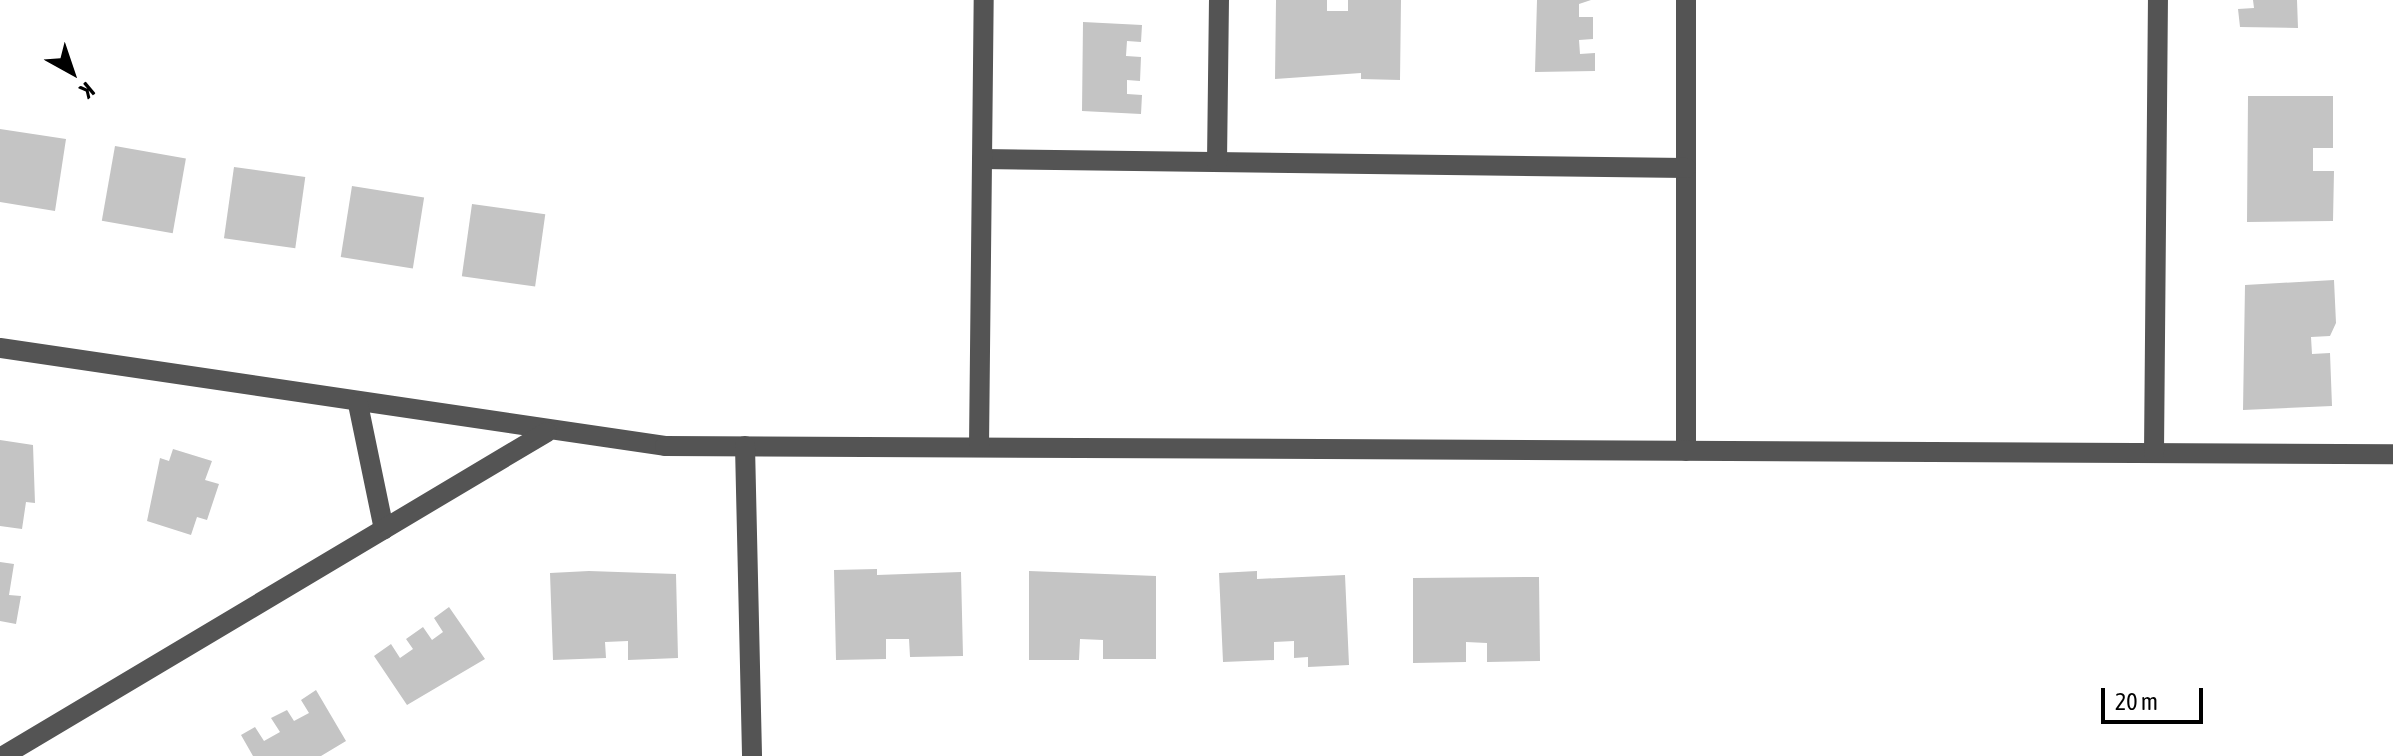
<!DOCTYPE html>
<style>
body{margin:0}
#map{position:relative;width:2393px;height:756px;overflow:hidden;background:#fff;font-family:"Asap Condensed",sans-serif}
div>[style]{position:absolute}
.building>*{inset:0;background:#c4c4c4;transform-origin:0 0}
.minor>*{height:20px;margin:-10px;padding:0 10px;transform-origin:10px;border-radius:10px;background:#545454}
span{translate:-50% -50%;white-space:nowrap;text-align:center;line-height:1.15;-webkit-text-stroke:8px #fff;paint-order:stroke}
.north{position:absolute;left:32px;top:32px;width:80px;height:80px;-webkit-text-stroke:6px #fff;paint-order:stroke;rotate:140deg;font-size:22px;font-weight:700;line-height:32px;text-align:center;color:#000}
.north::after{content:'';display:block;margin:auto;width:28px;height:36px;background:#000;clip-path:polygon(50% 0,100% 100%,50% 72%,0 100%)}
.scale{position:absolute;left:2101px;top:688px;width:102px;height:36px;box-sizing:border-box;border:4px solid #000;border-top:0;padding-left:10px;font-size:24px;line-height:28px;white-space:nowrap;color:#000;-webkit-text-stroke:6px #fff;paint-order:stroke}
</style>
<div id="map">
<div class="building">
<div style="clip-path:polygon(1276px 0,1327px 0,1327px 11px,1348px 11px,1348px 0,1401px 0,1400px 80px,1361px 79px,1361px 73px,1275px 79px)"></div>
<div style="clip-path:polygon(1537px 0,1591px 0,1579px 4px,1579px 17px,1593px 17px,1593px 39px,1579px 40px,1580px 54px,1595px 53px,1595px 71px,1535px 72px)"></div>
<div style="clip-path:polygon(2253px 0,2297px 0,2298px 28px,2240px 27px,2238px 9px,2254px 8px)"></div>
<div style="clip-path:polygon(1083px 22px,1142px 25px,1141px 42px,1127px 41px,1126px 56px,1141px 57px,1140px 81px,1127px 80px,1127px 94px,1142px 95px,1141px 114px,1082px 111px)"></div>
<div style="clip-path:polygon(2248px 96px,2333px 96px,2333px 148px,2313px 148px,2313px 171px,2334px 171px,2333px 221px,2247px 222px)"></div>
<div style="clip-path:polygon(0 129px,66px 139px,55px 211px,0 202px)"></div>
<div style="left:115px;top:146px;width:72px;height:76px;rotate:10deg"></div>
<div style="left:234px;top:167px;width:72px;height:72px;rotate:8deg"></div>
<div style="left:352px;top:186px;width:73px;height:72px;rotate:9deg"></div>
<div style="left:472px;top:204px;width:74px;height:73px;rotate:8deg"></div>
<div style="clip-path:polygon(2334px 280px,2336px 323px,2330px 336px,2311px 337px,2312px 354px,2330px 353px,2332px 406px,2243px 410px,2245px 285px)"></div>
<div style="clip-path:polygon(0 440px,33px 445px,35px 503px,26px 502px,22px 529px,0 526px)"></div>
<div style="clip-path:polygon(173px 449px,212px 461px,205px 480px,219px 484px,207px 520px,197px 517px,191px 535px,147px 521px,160px 458px,169px 461px)"></div>
<div style="clip-path:polygon(0 562px,14px 564px,9px 595px,21px 596px,16px 624px,0 621px)"></div>
<div style="clip-path:polygon(877px 569px,877px 575px,961px 572px,963px 656px,910px 657px,909px 639px,886px 639px,886px 659px,836px 660px,834px 570px)"></div>
<div style="clip-path:polygon(589px 571px,676px 574px,678px 658px,628px 660px,628px 641px,605px 642px,606px 658px,553px 660px,550px 573px)"></div>
<div style="clip-path:polygon(1029px 571px,1156px 576px,1156px 659px,1103px 659px,1103px 640px,1080px 639px,1079px 660px,1029px 660px)"></div>
<div style="clip-path:polygon(1257px 571px,1257px 579px,1345px 575px,1349px 665px,1308px 667px,1308px 657px,1294px 658px,1294px 641px,1274px 642px,1274px 660px,1223px 662px,1219px 573px)"></div>
<div style="clip-path:polygon(1539px 577px,1540px 661px,1487px 662px,1487px 643px,1466px 642px,1466px 662px,1413px 663px,1413px 578px)"></div>
<div style="clip-path:polygon(449px 607px,485px 659px,407px 705px,374px 656px,391px 644px,400px 658px,413px 649px,406px 639px,423px 627px,432px 640px,443px 632px,434px 618px)"></div>
<div style="clip-path:polygon(316px 690px,346px 741px,321px 756px,253px 756px,241px 735px,255px 727px,264px 741px,280px 732px,271px 718px,287px 710px,294px 721px,309px 713px,301px 700px)"></div>
</div>
<div class="minor">
<div style="left:1686px;top:0;width:451px;rotate:90deg"></div>
<div style="left:982px;top:159px;width:704px;rotate:0.73deg"></div>
<div style="left:1217px;top:162px;width:162px;rotate:-89.3deg"></div>
<div style="left:0;top:348px;width:672px;rotate:8.38deg"></div>
<div style="left:665px;top:446px;width:1728px;rotate:0.27deg"></div>
<div style="left:358px;top:404px;width:128px;rotate:78.3deg"></div>
<div style="left:745px;top:446px;width:310px;rotate:88.7deg"></div>
<div style="left:979px;top:447px;width:447px;rotate:-89.4deg"></div>
<div style="left:2154px;top:453px;width:453px;rotate:-89.5deg"></div>
<div style="left:3px;top:756px;width:633px;rotate:-30.78deg"></div>
</div>
<div class="north">K</div>
<div class="scale">20 m</div>
</div>
